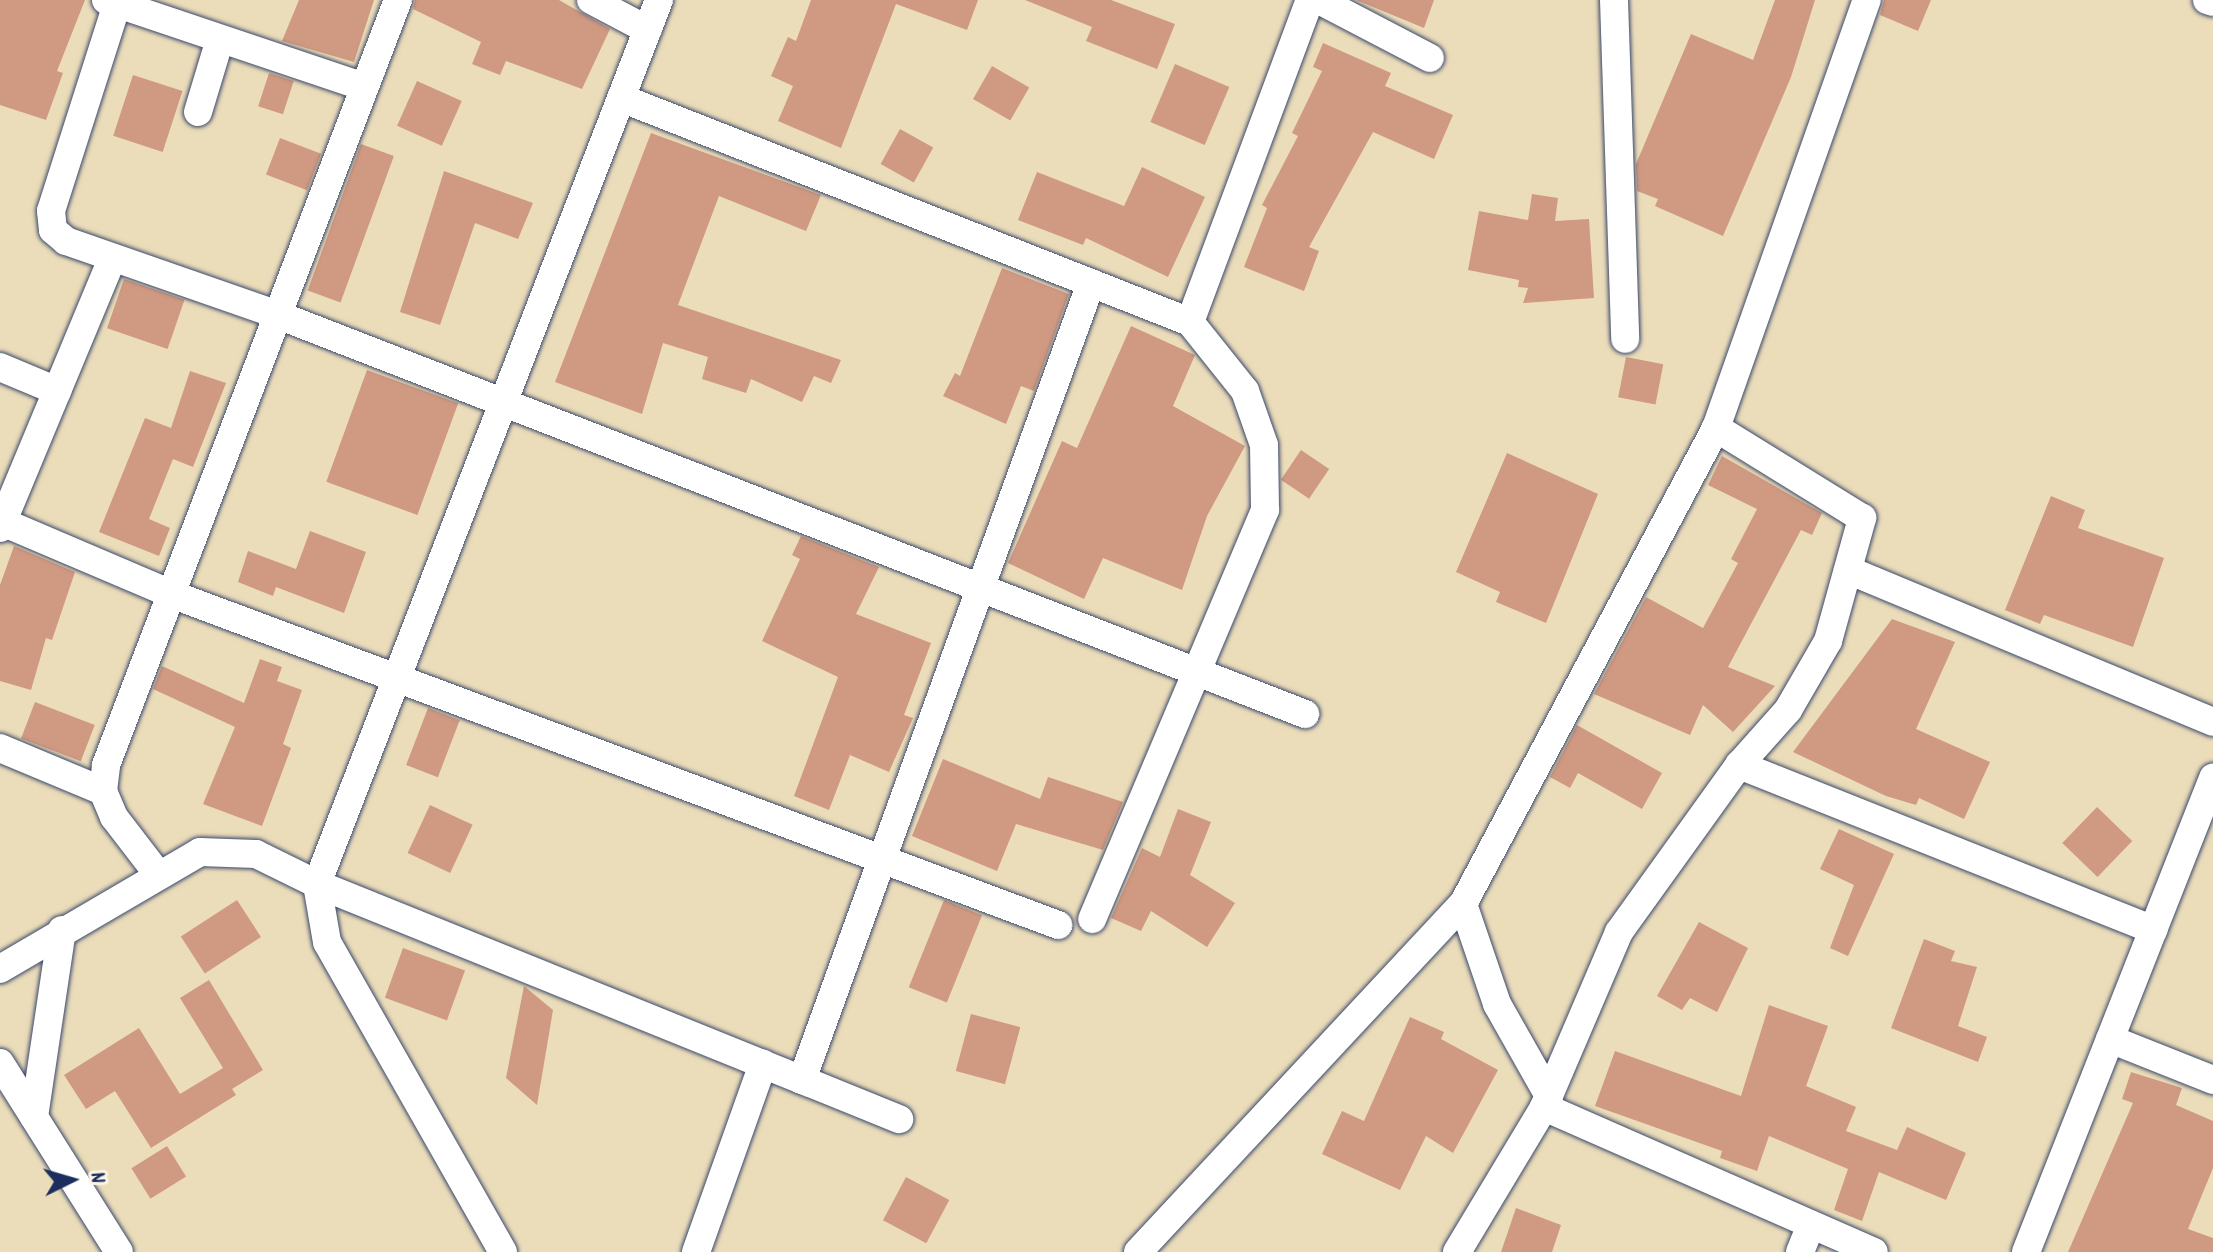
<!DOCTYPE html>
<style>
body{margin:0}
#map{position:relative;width:2213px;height:1252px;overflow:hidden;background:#ecddba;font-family:Dekko,sans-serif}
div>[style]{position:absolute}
.building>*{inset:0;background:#d09982;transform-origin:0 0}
.roads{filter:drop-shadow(0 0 2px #3a496c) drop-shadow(0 0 2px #3a496c)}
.street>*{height:28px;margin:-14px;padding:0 14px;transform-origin:14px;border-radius:14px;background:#fff}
span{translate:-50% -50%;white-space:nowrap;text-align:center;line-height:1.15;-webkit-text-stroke:7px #fcf5e5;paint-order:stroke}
.north{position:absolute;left:32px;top:1140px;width:80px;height:80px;-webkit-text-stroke:6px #fcf5e5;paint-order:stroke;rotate:85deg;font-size:22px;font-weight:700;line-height:32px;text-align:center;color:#1b2f5e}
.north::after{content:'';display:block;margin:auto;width:28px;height:36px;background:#1b2f5e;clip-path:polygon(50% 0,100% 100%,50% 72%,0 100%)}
</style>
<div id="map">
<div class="building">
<div style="clip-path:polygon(0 0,85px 0,57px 71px,63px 73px,46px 120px,0 105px)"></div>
<div style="clip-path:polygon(299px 0,374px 0,354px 62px,282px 41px)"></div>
<div style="clip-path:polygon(415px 0,559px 0,610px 29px,582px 89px,506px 61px,500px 75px,472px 64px,481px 42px,413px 9px)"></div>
<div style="clip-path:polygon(811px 0,978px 0,967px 30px,896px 4px,841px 148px,778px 121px,793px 86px,771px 76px,788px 37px,796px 41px)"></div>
<div style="clip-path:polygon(1025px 0,1111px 0,1175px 24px,1157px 69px,1086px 41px,1092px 27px)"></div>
<div style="clip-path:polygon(1356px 0,1434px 0,1424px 28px)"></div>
<div style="clip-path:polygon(1775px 0,1815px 0,1791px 77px,1723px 236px,1655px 206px,1658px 199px,1637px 191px,1636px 164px,1691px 34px,1753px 60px)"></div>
<div style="clip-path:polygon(1884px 0,1931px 0,1918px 31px,1880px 15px)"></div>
<div style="clip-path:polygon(1323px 43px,1391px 73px,1385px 86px,1453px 115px,1434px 159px,1373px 132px,1309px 247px,1319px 251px,1304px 291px,1244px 267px,1267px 208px,1262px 205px,1298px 136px,1292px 133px,1322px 71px,1313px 67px)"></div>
<div style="left:1175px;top:64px;width:59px;height:63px;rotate:23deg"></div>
<div style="left:992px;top:66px;width:43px;height:38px;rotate:30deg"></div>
<div style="left:269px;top:73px;width:26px;height:35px;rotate:18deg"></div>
<div style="left:133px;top:75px;width:52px;height:64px;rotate:18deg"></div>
<div style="left:417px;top:81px;width:49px;height:49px;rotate:24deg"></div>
<div style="left:900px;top:129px;width:38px;height:40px;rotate:29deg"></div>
<div style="clip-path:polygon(651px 133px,821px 195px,806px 231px,719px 196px,678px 305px,841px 360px,831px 383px,814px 376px,802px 402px,751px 379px,746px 393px,702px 379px,708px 357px,663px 343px,642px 414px,555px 382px)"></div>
<div style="left:280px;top:138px;width:44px;height:39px;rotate:21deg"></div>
<div style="left:361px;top:144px;width:35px;height:156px;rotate:20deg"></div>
<div style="clip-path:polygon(1142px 167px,1205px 197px,1168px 277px,1086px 238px,1083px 245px,1018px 220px,1037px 172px,1124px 206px)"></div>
<div style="clip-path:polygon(444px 171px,533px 203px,518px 239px,475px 223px,440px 325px,400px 312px)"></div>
<div style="clip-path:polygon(1532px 194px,1558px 198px,1555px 221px,1589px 219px,1594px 298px,1523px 303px,1528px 288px,1518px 287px,1519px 280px,1468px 270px,1479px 211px,1528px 220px)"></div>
<div style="clip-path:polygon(1002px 268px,1069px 294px,1034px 391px,1021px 386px,1006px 424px,943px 396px,955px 373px,960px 376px)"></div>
<div style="left:124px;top:279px;width:64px;height:52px;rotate:19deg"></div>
<div style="clip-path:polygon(1131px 326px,1195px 355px,1173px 406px,1245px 446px,1207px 516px,1182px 590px,1103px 558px,1084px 599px,1008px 563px,1062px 441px,1077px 448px)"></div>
<div style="left:1626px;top:357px;width:38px;height:41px;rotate:11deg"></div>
<div style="left:367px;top:370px;width:97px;height:119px;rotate:20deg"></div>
<div style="clip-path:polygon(190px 371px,226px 383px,193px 467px,173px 459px,149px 519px,170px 528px,159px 556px,99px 532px,145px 418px,171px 428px)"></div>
<div style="left:1301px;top:450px;width:34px;height:36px;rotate:34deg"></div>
<div style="clip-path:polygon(1507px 453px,1598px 494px,1546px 623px,1496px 602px,1500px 592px,1456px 572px)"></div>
<div style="clip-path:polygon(1722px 456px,1822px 513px,1812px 535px,1801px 530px,1728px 667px,1775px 686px,1733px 732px,1703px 705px,1690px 735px,1594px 694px,1646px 597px,1703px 628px,1738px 563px,1731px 559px,1757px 509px,1708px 485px)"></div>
<div style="clip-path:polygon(2051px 496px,2085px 510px,2078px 528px,2164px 558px,2133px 647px,2044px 615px,2040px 624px,2005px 610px)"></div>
<div style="clip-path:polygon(310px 531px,366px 552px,344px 613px,276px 587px,273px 596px,238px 582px,248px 551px,296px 569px)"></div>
<div style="clip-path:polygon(801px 536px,879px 567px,856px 614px,931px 643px,904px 715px,913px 718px,889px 772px,850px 755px,829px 810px,794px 796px,838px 677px,762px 641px,800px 559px,792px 555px)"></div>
<div style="clip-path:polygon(14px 546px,75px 572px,52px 640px,46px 638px,31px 690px,0 681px,0 585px)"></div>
<div style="clip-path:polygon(1892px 619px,1955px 642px,1916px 729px,1990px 762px,1964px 819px,1919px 798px,1916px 805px,1886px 796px,1793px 752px)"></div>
<div style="clip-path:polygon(260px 659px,282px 667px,277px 681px,302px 690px,283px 744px,291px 748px,262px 826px,203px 804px,235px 727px,153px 689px,162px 666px,244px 703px)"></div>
<div style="left:35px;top:702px;width:64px;height:39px;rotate:21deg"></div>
<div style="left:428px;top:708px;width:34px;height:61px;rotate:21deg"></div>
<div style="clip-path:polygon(1577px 725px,1662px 773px,1642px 809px,1578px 773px,1570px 788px,1550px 777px)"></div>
<div style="clip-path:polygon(943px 759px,1040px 799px,1048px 777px,1123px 802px,1103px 850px,1016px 824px,997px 871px,912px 836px)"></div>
<div style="left:430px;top:805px;width:47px;height:53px;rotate:25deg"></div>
<div style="left:2097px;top:807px;width:49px;height:50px;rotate:44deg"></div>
<div style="clip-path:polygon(1178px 809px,1211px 822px,1190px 875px,1235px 903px,1207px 947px,1151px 911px,1141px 931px,1111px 918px,1142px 848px,1160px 857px)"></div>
<div style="clip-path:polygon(1839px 829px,1894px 854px,1848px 956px,1830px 948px,1854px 885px,1820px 869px)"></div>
<div style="left:237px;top:900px;width:44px;height:67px;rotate:57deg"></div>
<div style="left:944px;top:900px;width:41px;height:94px;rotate:22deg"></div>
<div style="clip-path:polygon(1699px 922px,1748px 948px,1717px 1012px,1690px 998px,1682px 1010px,1657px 996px)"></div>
<div style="clip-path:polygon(1924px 939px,1955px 951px,1951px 961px,1977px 967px,1958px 1026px,1987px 1037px,1978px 1062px,1891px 1028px)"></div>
<div style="left:403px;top:948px;width:66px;height:53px;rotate:20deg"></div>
<div style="clip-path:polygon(209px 980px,263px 1070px,232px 1089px,236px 1095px,151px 1148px,115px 1091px,86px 1109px,64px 1075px,139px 1028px,180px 1094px,223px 1068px,180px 998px)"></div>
<div style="clip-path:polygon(524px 986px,553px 1010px,537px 1105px,506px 1078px)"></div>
<div style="clip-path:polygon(1769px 1005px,1828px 1026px,1806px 1086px,1856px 1107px,1846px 1131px,1897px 1150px,1907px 1127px,1966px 1153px,1946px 1200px,1879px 1172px,1862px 1221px,1834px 1210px,1848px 1169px,1769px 1136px,1757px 1171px,1720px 1158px,1722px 1151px,1595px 1106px,1615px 1051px,1741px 1096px)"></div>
<div style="left:971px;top:1014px;width:51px;height:59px;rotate:15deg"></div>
<div style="clip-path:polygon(1410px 1017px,1444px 1032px,1441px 1039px,1498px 1070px,1453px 1153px,1426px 1136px,1400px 1190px,1322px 1154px,1342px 1111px,1364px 1121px)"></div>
<div style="clip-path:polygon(2131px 1072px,2182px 1088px,2176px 1105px,2213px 1121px,2213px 1168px,2188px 1229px,2213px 1238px,2213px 1252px,2068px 1252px,2133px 1103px,2122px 1099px)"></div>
<div style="left:167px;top:1146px;width:36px;height:42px;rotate:58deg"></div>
<div style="left:906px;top:1177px;width:49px;height:49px;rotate:28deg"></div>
<div style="clip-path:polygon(1516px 1208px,1561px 1225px,1552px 1252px,1501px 1252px)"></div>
</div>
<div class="roads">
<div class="street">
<div style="left:106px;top:0;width:272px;rotate:18.6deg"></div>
<div style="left:591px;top:0;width:64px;rotate:27.8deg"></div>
<div style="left:1319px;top:0;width:125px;rotate:27.6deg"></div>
<div style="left:1614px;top:0;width:339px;rotate:88.1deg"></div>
<div style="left:2207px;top:0;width:6px;rotate:18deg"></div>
<div style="left:117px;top:4px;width:217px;rotate:107.7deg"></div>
<div style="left:51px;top:211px;width:19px;rotate:84deg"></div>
<div style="left:53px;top:230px;width:17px;rotate:40deg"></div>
<div style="left:66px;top:241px;width:225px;rotate:19.2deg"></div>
<div style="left:278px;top:315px;width:1102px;rotate:21.23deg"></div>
<div style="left:621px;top:98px;width:612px;rotate:21.49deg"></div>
<div style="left:1190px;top:322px;width:88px;rotate:51.4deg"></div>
<div style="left:1245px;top:391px;width:57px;rotate:70.6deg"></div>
<div style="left:1264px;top:445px;width:65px;rotate:89.1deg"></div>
<div style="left:1265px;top:510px;width:444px;rotate:112.9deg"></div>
<div style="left:198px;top:112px;width:76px;rotate:-73.2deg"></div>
<div style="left:1190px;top:322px;width:344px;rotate:-69.6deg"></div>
<div style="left:0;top:367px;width:62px;rotate:22.8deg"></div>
<div style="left:0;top:521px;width:186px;rotate:23.1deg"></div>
<div style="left:171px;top:594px;width:947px;rotate:20.46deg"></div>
<div style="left:0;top:528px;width:291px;rotate:-67.4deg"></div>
<div style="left:1848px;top:570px;width:395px;rotate:22.6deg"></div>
<div style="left:0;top:748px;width:112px;rotate:22.7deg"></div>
<div style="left:1739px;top:765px;width:446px;rotate:21.7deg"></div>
<div style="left:157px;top:873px;width:71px;rotate:-127.5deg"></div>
<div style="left:114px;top:817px;width:28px;rotate:-113deg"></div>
<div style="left:103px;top:791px;width:26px;rotate:-83deg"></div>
<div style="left:106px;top:765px;width:819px;rotate:-69.11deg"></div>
<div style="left:1463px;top:904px;width:106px;rotate:71.2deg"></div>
<div style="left:1497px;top:1004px;width:106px;rotate:60.5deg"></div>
<div style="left:0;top:969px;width:232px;rotate:-30.3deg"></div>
<div style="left:200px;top:852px;width:56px;rotate:2deg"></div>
<div style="left:256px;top:854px;width:68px;rotate:26.2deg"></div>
<div style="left:317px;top:884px;width:628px;rotate:21.99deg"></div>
<div style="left:2110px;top:1039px;width:111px;rotate:21.7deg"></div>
<div style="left:0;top:1063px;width:223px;rotate:57.8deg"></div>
<div style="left:802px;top:1080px;width:848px;rotate:-70.07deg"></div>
<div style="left:1544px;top:1107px;width:360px;rotate:23.7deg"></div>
<div style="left:34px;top:1117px;width:189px;rotate:-81.5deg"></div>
<div style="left:503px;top:1252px;width:356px;rotate:-119.6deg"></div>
<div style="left:327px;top:942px;width:59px;rotate:-99.8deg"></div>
<div style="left:317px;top:884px;width:948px;rotate:-68.85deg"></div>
<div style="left:696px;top:1252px;width:200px;rotate:-70.4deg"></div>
<div style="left:1138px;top:1252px;width:476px;rotate:-47deg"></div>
<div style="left:1463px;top:904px;width:539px;rotate:-62.01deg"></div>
<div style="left:1716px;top:428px;width:454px;rotate:-70.6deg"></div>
<div style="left:1457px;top:1252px;width:169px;rotate:-59deg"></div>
<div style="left:1544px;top:1107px;width:190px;rotate:-66.8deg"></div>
<div style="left:1619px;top:932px;width:206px;rotate:-54.3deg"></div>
<div style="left:1739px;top:765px;width:74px;rotate:-48.3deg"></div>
<div style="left:1788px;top:710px;width:80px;rotate:-59.9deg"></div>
<div style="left:1828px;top:641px;width:128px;rotate:-74.5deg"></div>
<div style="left:1862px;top:518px;width:172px;rotate:-148.3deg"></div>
<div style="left:1800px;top:1252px;width:27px;rotate:-68deg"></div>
<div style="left:2026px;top:1252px;width:510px;rotate:-68.47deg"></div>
</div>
</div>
<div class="north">N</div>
</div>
